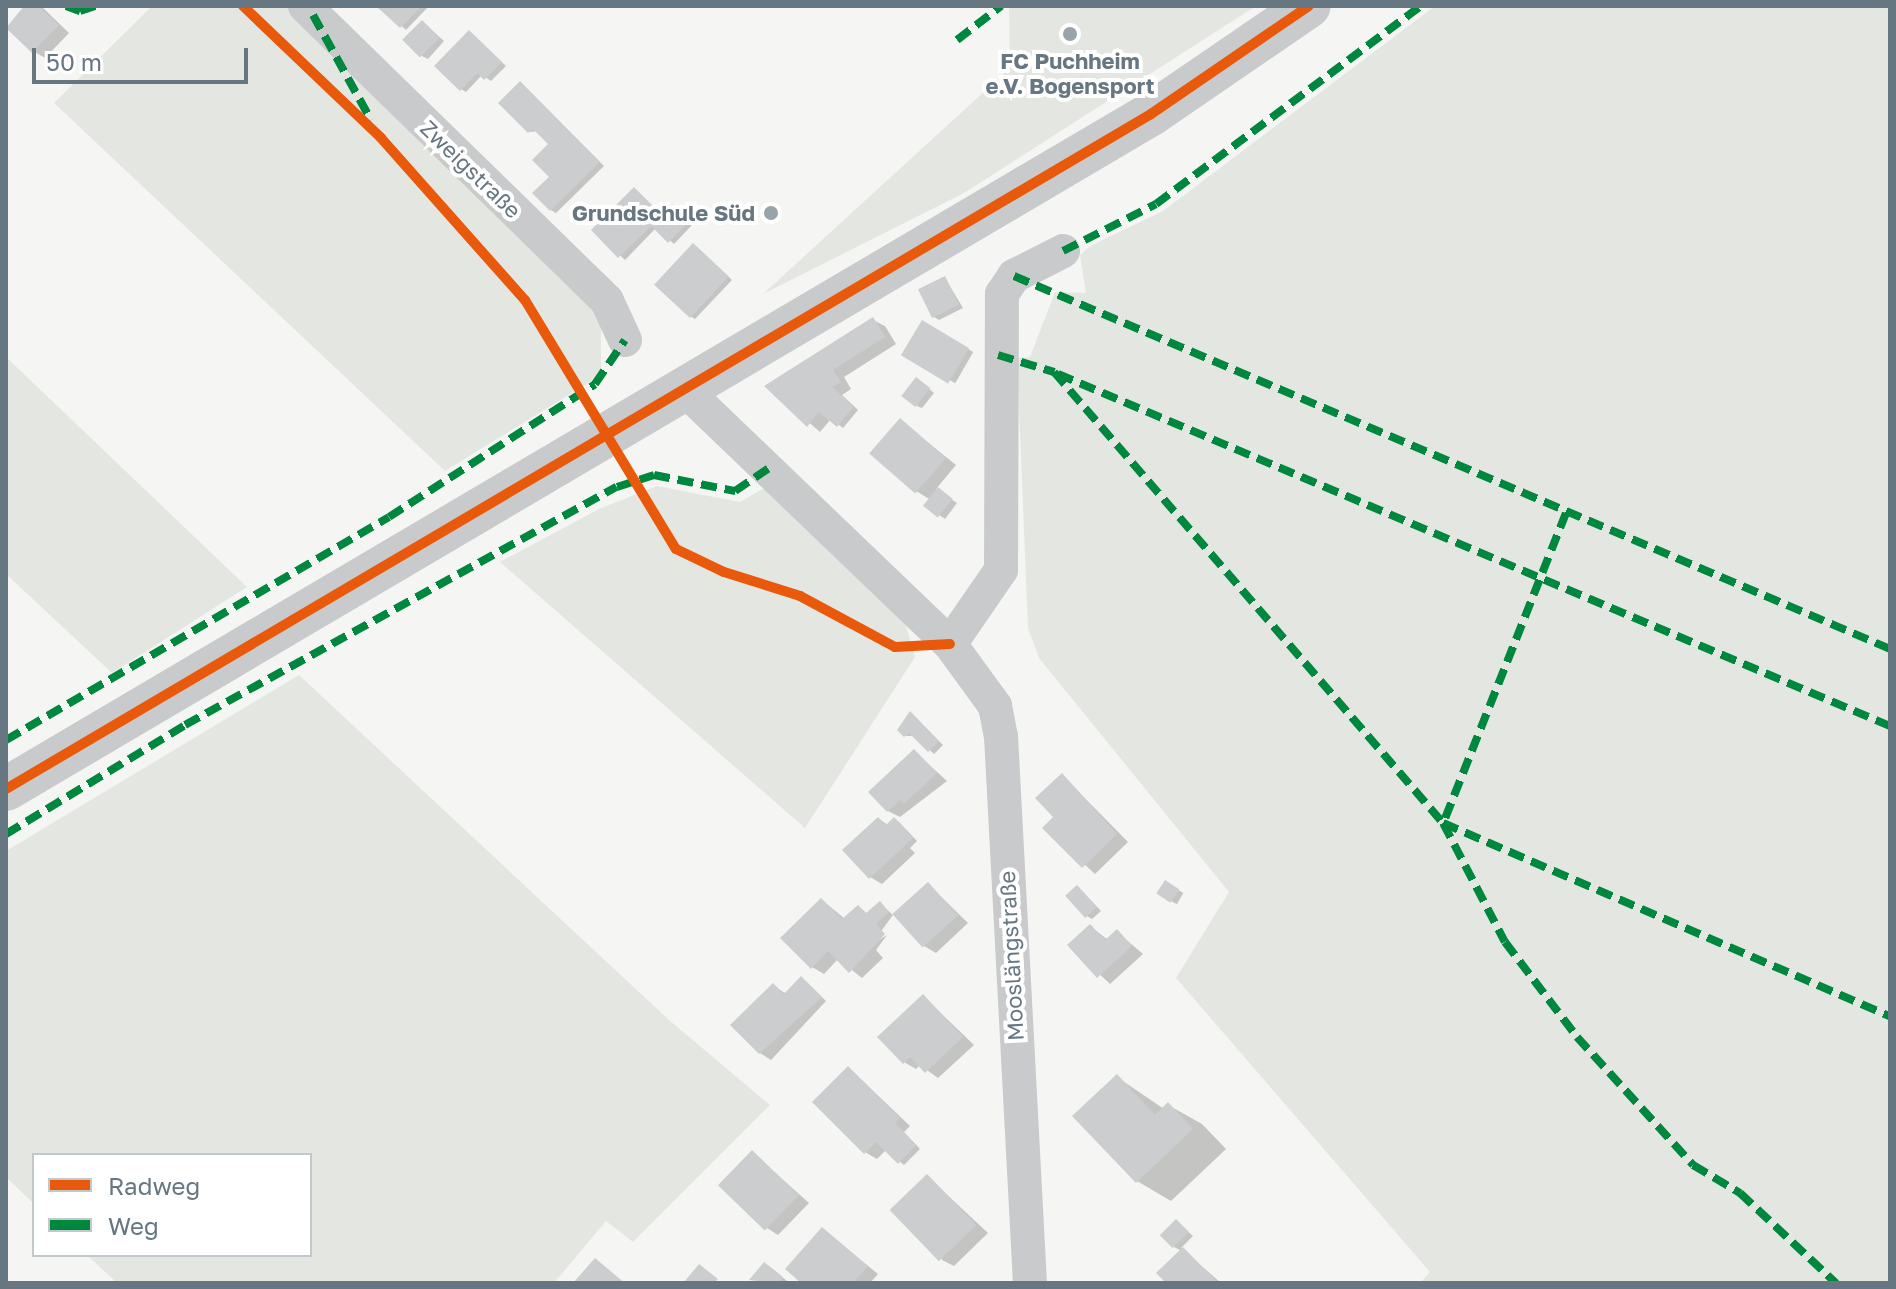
<!DOCTYPE html>
<meta charset="utf-8">
<style>
body{margin:0}
#map{position:relative;width:1896px;height:1289px;overflow:hidden;background:#f5f5f4;font-family:"Golos Text",sans-serif}
div>[style]{position:absolute}
.green>*{inset:0;background:#e4e7e1}
.shadow>*{inset:0;background:#0003;transform-origin:0 0}
.building>*{inset:0;background:#cccdce;transform-origin:0 0}
.minor>*{height:34px;margin:-17px;padding:0 17px;transform-origin:17px;border-radius:17px;background:#c9cacb}
.tertiary>*{height:44px;margin:-22px;padding:0 22px;transform-origin:22px;border-radius:22px;background:#c9cacb}
.quiet>*{height:8px;margin-top:-4px;transform-origin:0;background:repeating-linear-gradient(90deg,#00873e 0 16px,transparent 0 24px)}
.cycleway>*{height:10px;margin:-5px;padding:0 5px;transform-origin:5px;border-radius:5px;background:#e8590c}
.dots>*{width:22px;height:22px;translate:-50% -50%;box-sizing:border-box;border:4px solid #fff;border-radius:50%}
span{translate:-50% -50%;white-space:nowrap;text-align:center;line-height:1.15;-webkit-text-stroke:8px #fff;paint-order:stroke}
.poi-label{font-size:22px;color:#677782;font-weight:700}
.right{translate:-100% -50%;text-align:right}
.street-label{font-size:22px;color:#677782}
.frame{position:absolute;inset:0;border:8px solid #677782;pointer-events:none}
.legend{position:absolute;left:32px;top:1153px;width:280px;height:104px;box-sizing:border-box;background:#fff;border:2px solid #c2c9cd;margin:0;padding:10px 14px;list-style:none;font-size:24px;color:#677782}
.legend li{display:flex;align-items:center;gap:16px;height:40px}
.legend b{width:40px;border:2px solid #c2c9cd}
.scale{position:absolute;left:32px;top:48px;width:216px;height:36px;box-sizing:border-box;border:4px solid #677782;border-top:0;padding-left:10px;font-size:24px;line-height:28px;white-space:nowrap;color:#677782;-webkit-text-stroke:6px #fff;paint-order:stroke}
</style>
<div id="map">
<div class="green">
<div style="clip-path:polygon(152px 6px,318px 6px,601px 306px,601px 375px,445px 471px,54px 103px)"></div>
<div style="clip-path:polygon(1009px 6px,1256px 6px,964px 193px,763px 294px,1010px 68px)"></div>
<div style="clip-path:polygon(1435px 6px,1890px 6px,1890px 1283px,1420px 1283px,1430px 1272px,1176px 978px,1229px 892px,1039px 658px,1028px 628px,1017px 358px,1030px 357px,1055px 292px,1086px 293px,1080px 255px,1090px 246px,1163px 211px)"></div>
<div style="clip-path:polygon(6px 357px,247px 587px,112px 673px,6px 574px)"></div>
<div style="clip-path:polygon(657px 486px,740px 502px,766px 487px,905px 622px,915px 657px,805px 828px,500px 562px,599px 509px)"></div>
<div style="clip-path:polygon(299px 675px,669px 1020px,770px 1105px,633px 1242px,606px 1221px,554px 1283px,117px 1283px,87px 1255px,310px 1255px,310px 1155px,34px 1155px,34px 1204px,6px 1177px,6px 851px)"></div>
</div>
<div class="shadow">
<div style="clip-path:polygon(27px 6px,43px 8px,69px 33px,45px 58px,33px 51px)"></div>
<div style="clip-path:polygon(379px 6px,429px 6px,406px 30px)"></div>
<div style="clip-path:polygon(427px 26px,444px 41px,428px 59px,422px 56px)"></div>
<div style="clip-path:polygon(469px 32px,506px 66px,491px 81px,482px 75px,466px 92px,461px 89px)"></div>
<div style="clip-path:polygon(520px 83px,604px 166px,556px 213px,551px 210px,551px 144px,538px 131px,530px 132px,500px 103px)"></div>
<div style="clip-path:polygon(634px 189px,663px 216px,673px 206px,693px 224px,674px 244px,656px 228px,625px 260px,594px 230px)"></div>
<div style="clip-path:polygon(694px 245px,732px 280px,695px 319px,690px 316px)"></div>
<div style="clip-path:polygon(945px 278px,963px 308px,939px 320px,934px 317px)"></div>
<div style="clip-path:polygon(873px 320px,885px 326px,896px 344px,844px 377px,851px 389px,842px 395px,858px 410px,843px 428px,831px 419px,820px 432px,767px 386px)"></div>
<div style="left:923px;top:323px;width:58px;height:36px;rotate:30deg"></div>
<div style="clip-path:polygon(921px 382px,934px 393px,922px 408px,917px 406px)"></div>
<div style="clip-path:polygon(900px 420px,956px 465px,936px 489px,957px 503px,945px 519px,926px 506px,931px 500px,916px 491px)"></div>
<div style="clip-path:polygon(911px 714px,943px 745px,934px 754px,914px 736px,906px 736px)"></div>
<div style="clip-path:polygon(915px 752px,947px 781px,900px 817px,888px 811px)"></div>
<div style="clip-path:polygon(1062px 775px,1128px 842px,1095px 874px,1045px 828px,1057px 817px)"></div>
<div style="clip-path:polygon(879px 819px,888px 825px,894px 819px,899px 822px,917px 841px,910px 848px,915px 853px,882px 884px,870px 877px)"></div>
<div style="left:1166px;top:883px;width:20px;height:13px;rotate:30deg"></div>
<div style="clip-path:polygon(928px 884px,968px 923px,936px 953px,924px 946px)"></div>
<div style="clip-path:polygon(1082px 891px,1101px 911px,1092px 919px,1087px 916px)"></div>
<div style="clip-path:polygon(822px 900px,845px 919px,863px 910px,868px 915px,880px 903px,893px 915px,871px 945px,887px 935px,876px 950px,883px 958px,862px 978px,838px 959px,824px 974px,812px 967px)"></div>
<div style="clip-path:polygon(1090px 926px,1108px 940px,1117px 932px,1143px 954px,1110px 984px,1070px 946px)"></div>
<div style="clip-path:polygon(806px 982px,826px 1001px,771px 1060px,760px 1053px,773px 986px,787px 994px)"></div>
<div style="clip-path:polygon(924px 997px,974px 1045px,938px 1078px,920px 1065px,916px 1069px,904px 1062px)"></div>
<div style="clip-path:polygon(849px 1068px,910px 1126px,904px 1132px,920px 1149px,904px 1165px,886px 1150px,877px 1159px,865px 1152px)"></div>
<div style="clip-path:polygon(1117px 1077px,1164px 1109px,1168px 1105px,1202px 1124px,1226px 1149px,1171px 1201px,1137px 1181px)"></div>
<div style="clip-path:polygon(752px 1152px,809px 1203px,778px 1235px,767px 1228px)"></div>
<div style="clip-path:polygon(927px 1176px,988px 1233px,954px 1266px,942px 1260px)"></div>
<div style="clip-path:polygon(1176px 1221px,1193px 1236px,1181px 1248px,1221px 1283px,1169px 1283px,1182px 1251px,1174px 1247px)"></div>
<div style="clip-path:polygon(822px 1229px,878px 1274px,870px 1283px,804px 1283px)"></div>
<div style="clip-path:polygon(770px 1267px,787px 1281px,786px 1283px,752px 1280px)"></div>
</div>
<div class="building">
<div style="clip-path:polygon(24px 6px,38px 6px,59px 25px,32px 53px,6px 28px)"></div>
<div style="clip-path:polygon(376px 6px,422px 6px,400px 28px)"></div>
<div style="left:422px;top:20px;width:25px;height:28px;rotate:45deg"></div>
<div style="clip-path:polygon(469px 30px,502px 62px,484px 80px,477px 73px,460px 91px,434px 66px)"></div>
<div style="clip-path:polygon(520px 81px,600px 162px,550px 211px,532px 193px,549px 177px,532px 160px,548px 144px,533px 129px,528px 133px,498px 103px)"></div>
<div style="clip-path:polygon(634px 187px,662px 215px,672px 204px,690px 220px,668px 243px,651px 226px,618px 258px,591px 230px)"></div>
<div style="left:693px;top:243px;width:49px;height:57px;rotate:43deg"></div>
<div style="left:945px;top:276px;width:32px;height:30px;rotate:64deg"></div>
<div style="clip-path:polygon(873px 317px,885px 337px,833px 370px,841px 382px,832px 387px,854px 406px,837px 427px,819px 412px,807px 427px,764px 386px)"></div>
<div style="left:922px;top:320px;width:55px;height:41px;rotate:31deg"></div>
<div style="left:916px;top:377px;width:18px;height:24px;rotate:38deg"></div>
<div style="left:900px;top:418px;width:61px;height:47px;rotate:41deg"></div>
<div style="left:938px;top:487px;width:19px;height:24px;rotate:39deg"></div>
<div style="clip-path:polygon(910px 711px,939px 741px,928px 752px,909px 733px,904px 737px,897px 730px)"></div>
<div style="clip-path:polygon(914px 749px,937px 773px,904px 804px,900px 800px,887px 812px,868px 792px)"></div>
<div style="clip-path:polygon(1062px 773px,1117px 834px,1082px 868px,1042px 828px,1053px 817px,1035px 798px)"></div>
<div style="clip-path:polygon(878px 817px,886px 825px,894px 817px,913px 838px,869px 879px,842px 850px)"></div>
<div style="left:1165px;top:880px;width:17px;height:16px;rotate:33deg"></div>
<div style="left:928px;top:882px;width:45px;height:48px;rotate:48deg"></div>
<div style="left:1077px;top:885px;width:30px;height:16px;rotate:48deg"></div>
<div style="clip-path:polygon(821px 898px,842px 919px,858px 905px,866px 913px,880px 901px,889px 912px,876px 924px,885px 934px,849px 973px,828px 951px,811px 969px,780px 938px)"></div>
<div style="clip-path:polygon(1090px 924px,1105px 940px,1117px 929px,1132px 946px,1097px 978px,1067px 945px)"></div>
<div style="clip-path:polygon(801px 976px,822px 997px,759px 1054px,730px 1025px,773px 983px,784px 994px)"></div>
<div style="clip-path:polygon(923px 994px,963px 1037px,925px 1073px,910px 1057px,903px 1064px,877px 1037px)"></div>
<div style="clip-path:polygon(848px 1066px,900px 1118px,895px 1123px,916px 1145px,898px 1164px,876px 1142px,864px 1154px,812px 1102px)"></div>
<div style="clip-path:polygon(1117px 1074px,1155px 1115px,1168px 1102px,1193px 1129px,1136px 1183px,1072px 1116px)"></div>
<div style="left:752px;top:1150px;width:65px;height:49px;rotate:44deg"></div>
<div style="left:927px;top:1174px;width:71px;height:52px;rotate:46deg"></div>
<div style="left:1176px;top:1219px;width:18px;height:23px;rotate:45deg"></div>
<div style="clip-path:polygon(822px 1227px,868px 1266px,853px 1283px,801px 1283px,785px 1269px)"></div>
<div style="clip-path:polygon(1183px 1247px,1218px 1283px,1166px 1283px,1156px 1273px)"></div>
<div style="clip-path:polygon(595px 1258px,620px 1279px,625px 1283px,573px 1283px)"></div>
<div style="clip-path:polygon(764px 1262px,783px 1277px,778px 1283px,749px 1280px)"></div>
<div style="clip-path:polygon(699px 1264px,718px 1279px,714px 1283px,684px 1282px)"></div>
</div>
<div class="minor">
<div style="left:305px;top:6px;width:422px;rotate:44.3deg"></div>
<div style="left:607px;top:301px;width:43px;rotate:65.2deg"></div>
<div style="left:686px;top:391px;width:366px;rotate:43.8deg"></div>
<div style="left:950px;top:644px;width:77px;rotate:54deg"></div>
<div style="left:995px;top:706px;width:31px;rotate:79deg"></div>
<div style="left:1001px;top:736px;width:548px;rotate:86.97deg"></div>
<div style="left:950px;top:644px;width:90px;rotate:-55.4deg"></div>
<div style="left:1001px;top:570px;width:276px;rotate:-89.8deg"></div>
<div style="left:1002px;top:294px;width:22px;rotate:-56deg"></div>
<div style="left:1014px;top:276px;width:55px;rotate:-27deg"></div>
</div>
<div class="tertiary">
<div style="left:6px;top:789px;width:1329px;rotate:-30.52deg"></div>
<div style="left:1151px;top:114px;width:191px;rotate:-34.4deg"></div>
</div>
<div class="quiet">
<div style="left:66px;top:6px;width:15px;rotate:20deg"></div>
<div style="left:80px;top:11px;width:16px;rotate:-18deg"></div>
<div style="left:313px;top:15px;width:120px;rotate:61.1deg"></div>
<div style="left:957px;top:40px;width:56px;rotate:-37.7deg"></div>
<div style="left:1063px;top:251px;width:104px;rotate:-26.8deg"></div>
<div style="left:1156px;top:204px;width:331px;rotate:-36.8deg"></div>
<div style="left:1014px;top:276px;width:952px;rotate:23.06deg"></div>
<div style="left:998px;top:355px;width:59px;rotate:16.9deg"></div>
<div style="left:1054px;top:372px;width:596px;rotate:49.22deg"></div>
<div style="left:1443px;top:823px;width:134px;rotate:62.5deg"></div>
<div style="left:1505px;top:942px;width:119px;rotate:52.8deg"></div>
<div style="left:1577px;top:1037px;width:173px;rotate:47.8deg"></div>
<div style="left:1693px;top:1165px;width:55px;rotate:30.8deg"></div>
<div style="left:1740px;top:1193px;width:132px;rotate:43.2deg"></div>
<div style="left:1058px;top:374px;width:903px;rotate:22.93deg"></div>
<div style="left:1566px;top:513px;width:334px;rotate:111.6deg"></div>
<div style="left:1443px;top:823px;width:487px;rotate:23.4deg"></div>
<div style="left:6px;top:740px;width:443px;rotate:-30.2deg"></div>
<div style="left:389px;top:517px;width:245px;rotate:-32.8deg"></div>
<div style="left:595px;top:384px;width:53px;rotate:-55.7deg"></div>
<div style="left:6px;top:834px;width:210px;rotate:-31.3deg"></div>
<div style="left:185px;top:725px;width:493px;rotate:-28.9deg"></div>
<div style="left:617px;top:487px;width:39px;rotate:-18deg"></div>
<div style="left:654px;top:475px;width:83px;rotate:11.2deg"></div>
<div style="left:735px;top:491px;width:40px;rotate:-34deg"></div>
</div>
<div class="cycleway">
<div style="left:243px;top:6px;width:191px;rotate:43.7deg"></div>
<div style="left:381px;top:138px;width:217px;rotate:48.4deg"></div>
<div style="left:525px;top:300px;width:291px;rotate:58.8deg"></div>
<div style="left:676px;top:549px;width:53px;rotate:25.6deg"></div>
<div style="left:724px;top:572px;width:80px;rotate:17.5deg"></div>
<div style="left:800px;top:596px;width:108px;rotate:28.2deg"></div>
<div style="left:895px;top:647px;width:55px;rotate:-3.1deg"></div>
<div style="left:6px;top:789px;width:1329px;rotate:-30.52deg"></div>
<div style="left:1151px;top:114px;width:191px;rotate:-34.4deg"></div>
</div>
<div class="dots">
<div style="left:1070px;top:34px;background:#99a3aa"></div>
<div style="left:771px;top:213px;background:#99a3aa"></div>
</div>
<div class="poi-label">
<span style="left:1070px;top:73px">FC Puchheim<br>e.V. Bogensport</span>
<span class="right" style="left:755px;top:213px">Grundschule Süd</span>
</div>
<div class="street-label">
<span style="left:471px;top:169px;rotate:44deg">Zweigstraße</span>
<span style="left:1011px;top:956px;rotate:-93deg">Mooslängstraße</span>
</div>
<div class="frame"></div>
<ul class="legend">
<li><b style="height:10px;background:#e8590c"></b>Radweg</li>
<li><b style="height:10px;background:#00873e"></b>Weg</li>
</ul>
<div class="scale">50 m</div>
</div>
